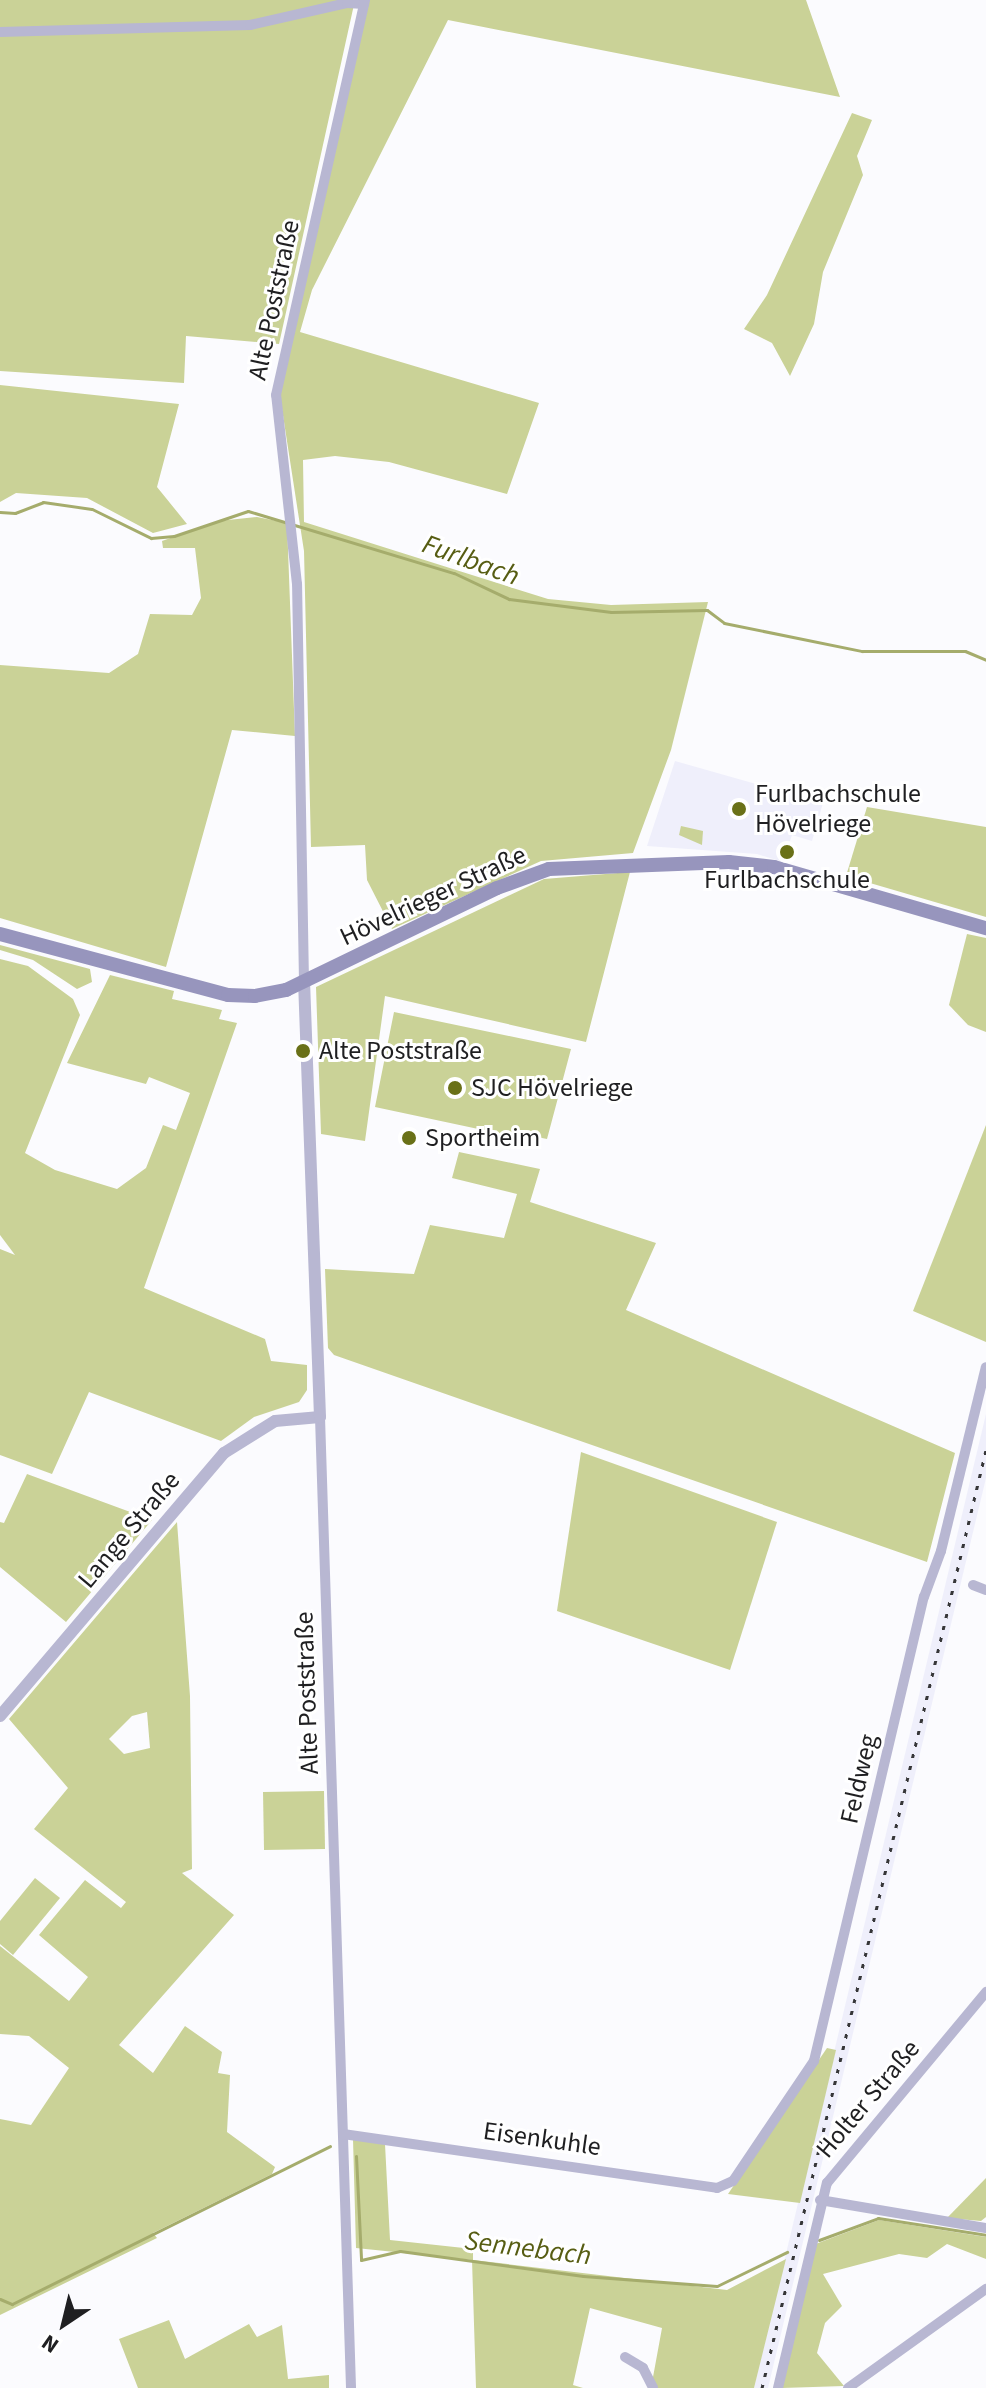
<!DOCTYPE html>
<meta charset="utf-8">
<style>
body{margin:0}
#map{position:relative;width:986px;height:2388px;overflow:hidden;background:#fbfbfe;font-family:"Source Sans 3",sans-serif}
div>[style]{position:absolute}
.built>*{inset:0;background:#efeffb}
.green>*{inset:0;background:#cad297;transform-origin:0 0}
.stream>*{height:3px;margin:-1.5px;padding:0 1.5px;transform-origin:1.5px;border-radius:1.5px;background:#a5ac6c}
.minor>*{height:10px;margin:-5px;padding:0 5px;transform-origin:5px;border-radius:5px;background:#b8b7d2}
.tertiary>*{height:12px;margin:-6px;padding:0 6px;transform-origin:6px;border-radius:6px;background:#b8b7d2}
.secondary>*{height:14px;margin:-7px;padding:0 7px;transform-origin:7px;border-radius:7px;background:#9795bd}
.rail>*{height:3px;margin-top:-1.5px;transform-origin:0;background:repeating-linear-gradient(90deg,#363638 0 4px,transparent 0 12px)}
.dots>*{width:22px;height:22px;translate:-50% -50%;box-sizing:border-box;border:4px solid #fff;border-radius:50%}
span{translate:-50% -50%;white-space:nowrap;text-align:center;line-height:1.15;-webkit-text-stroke:6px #fff;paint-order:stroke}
.street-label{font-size:26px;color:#1f1f21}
.poi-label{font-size:26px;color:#1f1f21}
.left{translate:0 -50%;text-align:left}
.water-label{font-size:28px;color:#575d13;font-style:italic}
.north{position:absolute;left:24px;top:2284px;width:80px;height:80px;-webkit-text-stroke:6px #fff;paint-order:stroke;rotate:215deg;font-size:22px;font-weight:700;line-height:32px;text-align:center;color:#1f1f21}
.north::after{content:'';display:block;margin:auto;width:28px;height:36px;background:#1f1f21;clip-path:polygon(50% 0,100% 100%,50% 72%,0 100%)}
</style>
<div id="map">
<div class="built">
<div style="clip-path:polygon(675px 761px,823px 803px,812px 841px,792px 835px,783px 862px,757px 854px,647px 846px)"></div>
<div style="clip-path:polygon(986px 1414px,986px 1478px,768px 2388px,754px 2388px)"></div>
</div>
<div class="green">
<div style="clip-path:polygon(0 0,355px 0,279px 344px,186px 336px,184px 383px,0 371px)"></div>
<div style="clip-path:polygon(367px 0,806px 0,840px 97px,448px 20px,312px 290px,300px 332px,539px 403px,507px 494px,389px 462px,335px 456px,303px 460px,304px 522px,548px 599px,611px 605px,708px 602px,671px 750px,633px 853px,541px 861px,392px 929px,367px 880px,365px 845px,311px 847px,304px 551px,280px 396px)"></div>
<div style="clip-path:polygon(852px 113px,872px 120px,857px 156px,863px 175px,823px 272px,814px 324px,790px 376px,772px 343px,744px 329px,767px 295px)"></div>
<div style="clip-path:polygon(0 385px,179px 404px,157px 487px,187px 524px,153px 533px,87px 498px,16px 493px,0 502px)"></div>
<div style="clip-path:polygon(257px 517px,287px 523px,295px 736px,232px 730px,166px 967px,0 918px,0 665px,109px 673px,138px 654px,150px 614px,192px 615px,201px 598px,195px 548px,163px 548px,162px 541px,219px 521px)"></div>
<div style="clip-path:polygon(867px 807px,986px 827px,986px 917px,846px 876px)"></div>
<div style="clip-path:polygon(681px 826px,703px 831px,702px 845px,679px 835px)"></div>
<div style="clip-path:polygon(630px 872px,586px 1042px,385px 996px,365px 1141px,321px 1134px,316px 987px,544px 879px)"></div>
<div style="clip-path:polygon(967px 934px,986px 938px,986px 1032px,968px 1025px,949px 1005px)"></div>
<div style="clip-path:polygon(0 945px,90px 969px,92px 982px,77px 989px,33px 960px,0 950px)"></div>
<div style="clip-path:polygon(0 959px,28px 966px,73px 999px,80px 1015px,25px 1153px,55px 1170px,117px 1189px,146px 1168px,163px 1125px,176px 1130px,190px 1093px,149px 1077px,146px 1084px,67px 1063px,110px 975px,174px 991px,172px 999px,222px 1010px,219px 1019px,237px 1023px,144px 1288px,265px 1339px,271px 1361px,307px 1365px,307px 1390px,299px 1402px,254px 1417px,221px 1441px,89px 1392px,52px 1474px,0 1455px,0 1249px,15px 1255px,0 1235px)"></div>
<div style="clip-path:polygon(394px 1012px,571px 1049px,547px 1139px,522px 1134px,520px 1138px,375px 1107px)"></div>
<div style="clip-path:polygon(986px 1125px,986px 1342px,913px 1311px)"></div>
<div style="clip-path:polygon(459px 1152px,540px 1169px,530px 1202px,656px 1243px,626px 1310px,955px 1453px,927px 1562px,334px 1355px,328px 1348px,325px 1269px,414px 1274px,430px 1225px,504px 1238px,517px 1194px,452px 1178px)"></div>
<div style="clip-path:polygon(581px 1452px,777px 1522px,730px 1670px,557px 1611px)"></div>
<div style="clip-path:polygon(27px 1474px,152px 1520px,66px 1622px,0 1567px,0 1522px,4px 1523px)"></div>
<div style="clip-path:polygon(evenodd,177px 1522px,190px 1696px,192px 1869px,182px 1873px,234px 1915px,119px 2045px,153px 2073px,185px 2026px,222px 2052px,218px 2073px,230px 2075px,227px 2132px,275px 2167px,272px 2174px,153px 2233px,157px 2238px,0 2315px,0 2119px,31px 2125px,69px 2068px,29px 2036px,0 2034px,0 1946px,69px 2001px,88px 1977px,39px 1935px,85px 1880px,121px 1908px,126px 1902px,34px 1829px,68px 1788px,9px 1719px,177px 1522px,147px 1712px,150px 1748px,124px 1754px,109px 1739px,132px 1716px,147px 1712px)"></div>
<div style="left:324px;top:1791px;width:58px;height:61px;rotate:89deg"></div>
<div style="clip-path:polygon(35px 1878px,60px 1898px,13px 1955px,0 1944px,0 1921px)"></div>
<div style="clip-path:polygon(827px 2048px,836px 2050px,800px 2203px,728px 2194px)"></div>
<div style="clip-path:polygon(353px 2139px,385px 2144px,390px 2240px,473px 2249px,473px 2260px,727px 2290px,786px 2259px,754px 2388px,651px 2388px,662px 2328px,590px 2308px,573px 2385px,583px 2388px,476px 2388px,472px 2260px,356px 2248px)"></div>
<div style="clip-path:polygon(986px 2178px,986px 2217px,981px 2221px,947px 2218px)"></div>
<div style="clip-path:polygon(879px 2220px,986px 2237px,986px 2259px,947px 2244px,927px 2258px,899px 2254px,823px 2274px,842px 2306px,825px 2323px,817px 2353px,844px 2386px,782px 2388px,813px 2245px)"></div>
<div style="clip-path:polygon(169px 2320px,185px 2359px,249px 2324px,257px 2337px,282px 2325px,288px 2379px,329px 2375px,329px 2388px,138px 2388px,119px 2339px)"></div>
</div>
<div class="stream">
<div style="left:0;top:512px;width:15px;rotate:4deg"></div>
<div style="left:15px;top:513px;width:30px;rotate:-21deg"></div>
<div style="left:43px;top:502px;width:49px;rotate:8.1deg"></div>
<div style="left:92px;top:509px;width:66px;rotate:26.2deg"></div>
<div style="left:151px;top:538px;width:23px;rotate:-5deg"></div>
<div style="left:174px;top:536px;width:78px;rotate:-18.7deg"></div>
<div style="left:248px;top:511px;width:215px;rotate:16.8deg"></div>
<div style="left:454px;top:573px;width:61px;rotate:25.3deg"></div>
<div style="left:509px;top:599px;width:103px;rotate:7.3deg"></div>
<div style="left:611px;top:612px;width:96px;rotate:-1.2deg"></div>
<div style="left:707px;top:610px;width:21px;rotate:37deg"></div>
<div style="left:724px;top:623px;width:141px;rotate:11.5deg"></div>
<div style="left:862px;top:651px;width:103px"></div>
<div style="left:965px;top:651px;width:23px;rotate:23deg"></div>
<div style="left:356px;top:2156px;width:104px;rotate:87.2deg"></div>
<div style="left:361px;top:2260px;width:40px;rotate:-13deg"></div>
<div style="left:400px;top:2251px;width:185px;rotate:7.8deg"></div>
<div style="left:583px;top:2276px;width:134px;rotate:4.3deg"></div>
<div style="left:717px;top:2286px;width:78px;rotate:-25.9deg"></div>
<div style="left:819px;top:2240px;width:63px;rotate:-20.4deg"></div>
<div style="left:878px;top:2218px;width:109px;rotate:8.9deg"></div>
<div style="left:0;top:2299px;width:13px;rotate:23deg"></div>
<div style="left:12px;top:2304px;width:355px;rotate:-26.4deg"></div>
</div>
<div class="minor">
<div style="left:0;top:32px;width:250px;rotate:-1.6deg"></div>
<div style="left:250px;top:25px;width:99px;rotate:-12.8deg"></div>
<div style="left:347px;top:3px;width:17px;rotate:3deg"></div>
<div style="left:304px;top:982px;width:398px;rotate:-91deg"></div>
<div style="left:297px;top:584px;width:190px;rotate:-96.3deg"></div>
<div style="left:276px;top:395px;width:405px;rotate:-77.3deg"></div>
<div style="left:320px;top:1417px;width:971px;rotate:88.17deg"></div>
<div style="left:973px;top:1585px;width:14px;rotate:21deg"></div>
<div style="left:343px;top:2134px;width:378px;rotate:8.2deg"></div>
<div style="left:717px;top:2188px;width:17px;rotate:-24deg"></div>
<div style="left:733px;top:2181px;width:145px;rotate:-56deg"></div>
<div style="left:814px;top:2061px;width:477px;rotate:-76.7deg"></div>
<div style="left:924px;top:1597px;width:49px;rotate:-69.7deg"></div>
<div style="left:941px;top:1551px;width:189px;rotate:-76.3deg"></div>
<div style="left:820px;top:2200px;width:168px;rotate:9.6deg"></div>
<div style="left:625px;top:2357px;width:21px;rotate:31deg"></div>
<div style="left:643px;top:2368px;width:22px;rotate:63deg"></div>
<div style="left:778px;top:2388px;width:211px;rotate:-76.6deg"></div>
<div style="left:827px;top:2183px;width:249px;rotate:-50.2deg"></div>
<div style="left:848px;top:2388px;width:170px;rotate:-35.7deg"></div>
</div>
<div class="tertiary">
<div style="left:0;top:1716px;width:345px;rotate:-49.6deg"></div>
<div style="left:224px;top:1453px;width:60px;rotate:-32.1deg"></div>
<div style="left:275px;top:1421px;width:45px;rotate:-5.1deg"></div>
<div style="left:320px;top:1417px;width:435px;rotate:-92.1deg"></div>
</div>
<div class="secondary">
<div style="left:0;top:934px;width:236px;rotate:15deg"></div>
<div style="left:228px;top:995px;width:27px;rotate:2deg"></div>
<div style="left:255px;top:996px;width:32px;rotate:-11deg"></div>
<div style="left:286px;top:990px;width:234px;rotate:-25.8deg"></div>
<div style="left:497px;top:888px;width:55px;rotate:-20.1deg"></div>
<div style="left:549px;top:869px;width:180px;rotate:-2.2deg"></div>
<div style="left:729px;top:862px;width:45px;rotate:6.3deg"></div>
<div style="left:774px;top:867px;width:221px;rotate:16.1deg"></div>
</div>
<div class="rail">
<div style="left:762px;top:2388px;width:964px;rotate:-76.57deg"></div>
</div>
<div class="dots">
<div style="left:739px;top:809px;background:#6a7118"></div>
<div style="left:787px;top:852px;background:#6a7118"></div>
<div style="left:303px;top:1051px;background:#6a7118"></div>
<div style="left:455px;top:1088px;background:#6a7118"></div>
<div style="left:409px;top:1138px;background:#6a7118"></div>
</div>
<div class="street-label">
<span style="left:274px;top:300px;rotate:-78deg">Alte Poststraße</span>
<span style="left:433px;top:896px;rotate:-25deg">Hövelrieger Straße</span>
<span style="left:129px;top:1530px;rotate:-50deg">Lange Straße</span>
<span style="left:307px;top:1693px;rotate:-92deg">Alte Poststraße</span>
<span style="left:859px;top:1779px;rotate:-77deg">Feldweg</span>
<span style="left:868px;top:2099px;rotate:-50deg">Holter Straße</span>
<span style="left:542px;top:2139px;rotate:8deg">Eisenkuhle</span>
</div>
<div class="poi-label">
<span class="left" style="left:755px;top:809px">Furlbachschule<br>Hövelriege</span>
<span style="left:787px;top:880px">Furlbachschule</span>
<span class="left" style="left:319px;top:1051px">Alte Poststraße</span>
<span class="left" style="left:471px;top:1088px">SJC Hövelriege</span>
<span class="left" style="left:425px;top:1138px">Sportheim</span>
</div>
<div class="water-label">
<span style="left:471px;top:560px;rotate:20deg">Furlbach</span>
<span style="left:528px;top:2248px;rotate:7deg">Sennebach</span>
</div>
<div class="north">N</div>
</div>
